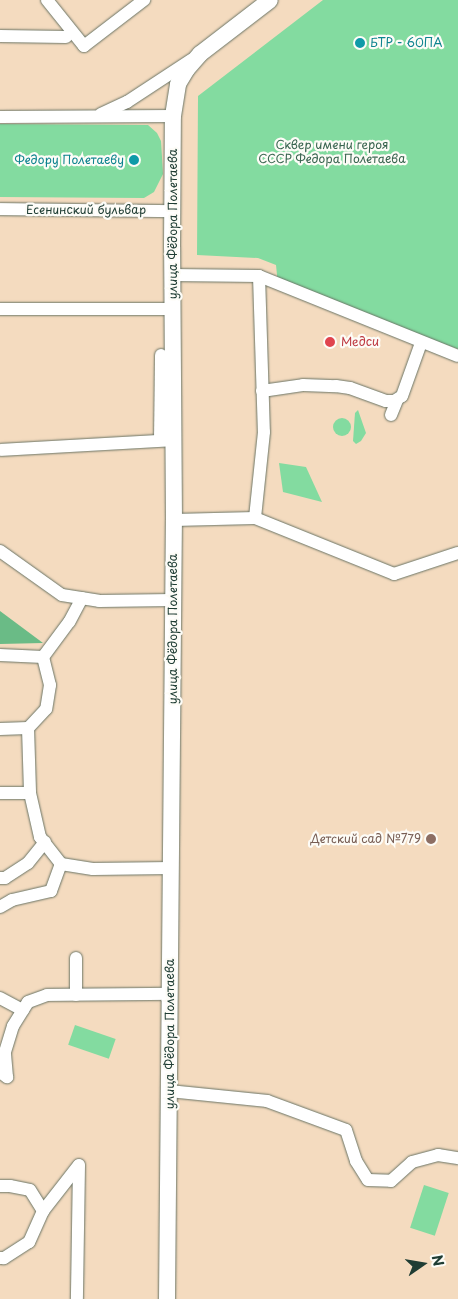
<!DOCTYPE html>
<meta charset="utf-8">
<style>
body{margin:0}
#map{position:relative;width:458px;height:1299px;overflow:hidden;background:#f4dbbf;font-family:"Playpen Sans",sans-serif}
div>[style]{position:absolute}
.green>*{inset:0;background:#83dba0;transform-origin:0 0}
.round{border-radius:50%}
.forest>*{inset:0;background:#6abb86}
.roads{filter:drop-shadow(0 0 1px #6a7465) drop-shadow(0 0 1px #6a7465)}
.minor>*{height:12px;margin:-6px;padding:0 6px;transform-origin:6px;border-radius:6px;background:#fff}
.major>*{height:16px;margin:-8px;padding:0 8px;transform-origin:8px;border-radius:8px;background:#fff}
.dots>*{width:14px;height:14px;translate:-50% -50%;box-sizing:border-box;border:2px solid #fdfcf7;border-radius:50%}
span{translate:-50% -50%;white-space:nowrap;text-align:center;line-height:1.15;-webkit-text-stroke:4.5px #fdfcf7;paint-order:stroke}
.culture-label{font-size:12px;color:#0d838f}
.left{translate:0 -50%;text-align:left}
.right{translate:-100% -50%;text-align:right}
.park-label{font-size:12px;color:#38644f}
.street-label{font-size:12px;color:#1f3d34}
.health-label{font-size:12px;color:#be3a42}
.education-label{font-size:12px;color:#785e54}
.north{position:absolute;left:398px;top:1239px;width:50px;height:50px;-webkit-text-stroke:4px #fdfcf7;paint-order:stroke;rotate:77deg;font-size:14px;font-weight:700;line-height:20px;text-align:center;color:#1f3d34}
.north::after{content:'';display:block;margin:auto;width:18px;height:22px;background:#1f3d34;clip-path:polygon(50% 0,100% 100%,50% 72%,0 100%)}
</style>
<div id="map">
<div class="green">
<div style="clip-path:polygon(323px 0,458px 0,458px 349px,278px 285px,276px 265px,258px 258px,197px 255px,198px 96px)"></div>
<div style="clip-path:polygon(0 124px,148px 125px,157px 133px,161px 141px,163px 174px,154px 192px,144px 198px,0 197px)"></div>
<div style="clip-path:polygon(358px 410px,366px 433px,361px 441px,356px 444px,353px 441px,355px 413px)"></div>
<div class="round" style="left:333px;top:418px;width:18px;height:18px"></div>
<div style="clip-path:polygon(279px 463px,306px 467px,322px 502px,283px 492px)"></div>
<div style="left:75px;top:1025px;width:43px;height:21px;rotate:19deg"></div>
<div style="left:424px;top:1185px;width:26px;height:45px;rotate:18deg"></div>
</div>
<div class="forest">
<div style="clip-path:polygon(0 611px,43px 643px,0 644px)"></div>
</div>
<div class="roads">
<div class="minor">
<div style="left:47px;top:0;width:59px;rotate:51.2deg"></div>
<div style="left:84px;top:46px;width:76px;rotate:-37.5deg"></div>
<div style="left:0;top:36px;width:66px;rotate:0.9deg"></div>
<div style="left:101px;top:114px;width:29px;rotate:-25deg"></div>
<div style="left:127px;top:102px;width:77px;rotate:-33.3deg"></div>
<div style="left:0;top:117px;width:173px;rotate:-0.3deg"></div>
<div style="left:0;top:209px;width:172px;rotate:0.7deg"></div>
<div style="left:172px;top:275px;width:87px;rotate:0.7deg"></div>
<div style="left:259px;top:276px;width:156px;rotate:88.2deg"></div>
<div style="left:264px;top:432px;width:86px;rotate:96deg"></div>
<div style="left:255px;top:518px;width:81px;rotate:178.6deg"></div>
<div style="left:259px;top:276px;width:214px;rotate:21.9deg"></div>
<div style="left:0;top:309px;width:173px"></div>
<div style="left:262px;top:391px;width:41px;rotate:-8.3deg"></div>
<div style="left:303px;top:385px;width:33px;rotate:2deg"></div>
<div style="left:336px;top:386px;width:14px;rotate:8deg"></div>
<div style="left:350px;top:388px;width:38px;rotate:20deg"></div>
<div style="left:386px;top:401px;width:8px"></div>
<div style="left:394px;top:401px;width:9px;rotate:-32deg"></div>
<div style="left:402px;top:396px;width:56px;rotate:-70.3deg"></div>
<div style="left:391px;top:415px;width:16px;rotate:-68deg"></div>
<div style="left:160px;top:440px;width:85px;rotate:-89.3deg"></div>
<div style="left:1px;top:450px;width:173px;rotate:-3.3deg"></div>
<div style="left:255px;top:518px;width:150px;rotate:21.9deg"></div>
<div style="left:394px;top:574px;width:67px;rotate:-18.2deg"></div>
<div style="left:0;top:551px;width:76px;rotate:35.4deg"></div>
<div style="left:62px;top:595px;width:37px;rotate:9deg"></div>
<div style="left:99px;top:601px;width:74px;rotate:-0.8deg"></div>
<div style="left:82px;top:598px;width:27px;rotate:118deg"></div>
<div style="left:69px;top:622px;width:44px;rotate:126.6deg"></div>
<div style="left:43px;top:657px;width:29px;rotate:76deg"></div>
<div style="left:50px;top:685px;width:24px;rotate:99deg"></div>
<div style="left:46px;top:709px;width:26px;rotate:133deg"></div>
<div style="left:28px;top:728px;width:65px;rotate:88.2deg"></div>
<div style="left:30px;top:793px;width:45px;rotate:77.2deg"></div>
<div style="left:40px;top:837px;width:34px;rotate:52deg"></div>
<div style="left:61px;top:864px;width:32px;rotate:9deg"></div>
<div style="left:93px;top:869px;width:78px;rotate:-0.7deg"></div>
<div style="left:0;top:655px;width:43px;rotate:2.7deg"></div>
<div style="left:0;top:729px;width:28px;rotate:-2deg"></div>
<div style="left:0;top:793px;width:30px"></div>
<div style="left:0;top:878px;width:5px"></div>
<div style="left:5px;top:878px;width:27px;rotate:-33deg"></div>
<div style="left:28px;top:863px;width:27px;rotate:-51deg"></div>
<div style="left:0;top:907px;width:14px;rotate:-30deg"></div>
<div style="left:12px;top:900px;width:40px;rotate:-13deg"></div>
<div style="left:51px;top:891px;width:29px;rotate:-70deg"></div>
<div style="left:76px;top:958px;width:37px;rotate:90deg"></div>
<div style="left:0;top:998px;width:26px;rotate:28deg"></div>
<div style="left:0;top:1072px;width:9px;rotate:36deg"></div>
<div style="left:7px;top:1077px;width:25px;rotate:-95deg"></div>
<div style="left:5px;top:1052px;width:27px;rotate:-73deg"></div>
<div style="left:13px;top:1026px;width:28px;rotate:-58deg"></div>
<div style="left:28px;top:1002px;width:20px;rotate:-20deg"></div>
<div style="left:47px;top:995px;width:123px;rotate:-0.5deg"></div>
<div style="left:169px;top:1091px;width:99px;rotate:5.8deg"></div>
<div style="left:267px;top:1101px;width:84px;rotate:20.2deg"></div>
<div style="left:346px;top:1130px;width:33px;rotate:72deg"></div>
<div style="left:356px;top:1161px;width:22px;rotate:58deg"></div>
<div style="left:368px;top:1180px;width:23px;rotate:2deg"></div>
<div style="left:391px;top:1181px;width:28px;rotate:-42deg"></div>
<div style="left:412px;top:1162px;width:27px;rotate:-15deg"></div>
<div style="left:438px;top:1155px;width:20px;rotate:9deg"></div>
<div style="left:0;top:1186px;width:10px"></div>
<div style="left:10px;top:1186px;width:20px;rotate:11deg"></div>
<div style="left:30px;top:1190px;width:25px;rotate:58deg"></div>
<div style="left:43px;top:1211px;width:34px;rotate:114deg"></div>
<div style="left:29px;top:1242px;width:30px;rotate:147deg"></div>
<div style="left:4px;top:1258px;width:4px;rotate:180deg"></div>
<div style="left:43px;top:1211px;width:58px;rotate:-52deg"></div>
<div style="left:79px;top:1165px;width:134px;rotate:90.9deg"></div>
</div>
<div class="major">
<div style="left:167px;top:1299px;width:779px;rotate:-89.49deg"></div>
<div style="left:174px;top:520px;width:273px;rotate:-90.4deg"></div>
<div style="left:172px;top:247px;width:131px;rotate:-89.6deg"></div>
<div style="left:173px;top:116px;width:32px;rotate:-81deg"></div>
<div style="left:178px;top:84px;width:17px;rotate:-59deg"></div>
<div style="left:187px;top:69px;width:20px;rotate:-49deg"></div>
<div style="left:200px;top:54px;width:88px;rotate:-37.6deg"></div>
</div>
</div>
<div class="dots">
<div style="left:360px;top:43px;background:#0f9aa8"></div>
<div style="left:134px;top:160px;background:#0f9aa8"></div>
<div style="left:330px;top:342px;background:#e0444e"></div>
<div style="left:431px;top:839px;background:#8d6e63"></div>
</div>
<div class="culture-label">
<span class="left" style="left:370px;top:43px">БТР - 60ПА</span>
<span class="right" style="left:124px;top:160px">Федору Полетаеву</span>
</div>
<div class="park-label">
<span style="left:332px;top:152px">Сквер имени героя<br>СССР Федора Полетаева</span>
</div>
<div class="street-label">
<span style="left:86px;top:210px">Есенинский бульвар</span>
<span style="left:173px;top:224px;rotate:-90deg">улица Фёдора Полетаева</span>
<span style="left:173px;top:629px;rotate:-90deg">улица Фёдора Полетаева</span>
<span style="left:170px;top:1034px;rotate:-90deg">улица Фёдора Полетаева</span>
</div>
<div class="health-label">
<span class="left" style="left:341px;top:342px">Медси</span>
</div>
<div class="education-label">
<span class="right" style="left:421px;top:839px">Детский сад №779</span>
</div>
<div class="north">N</div>
</div>
